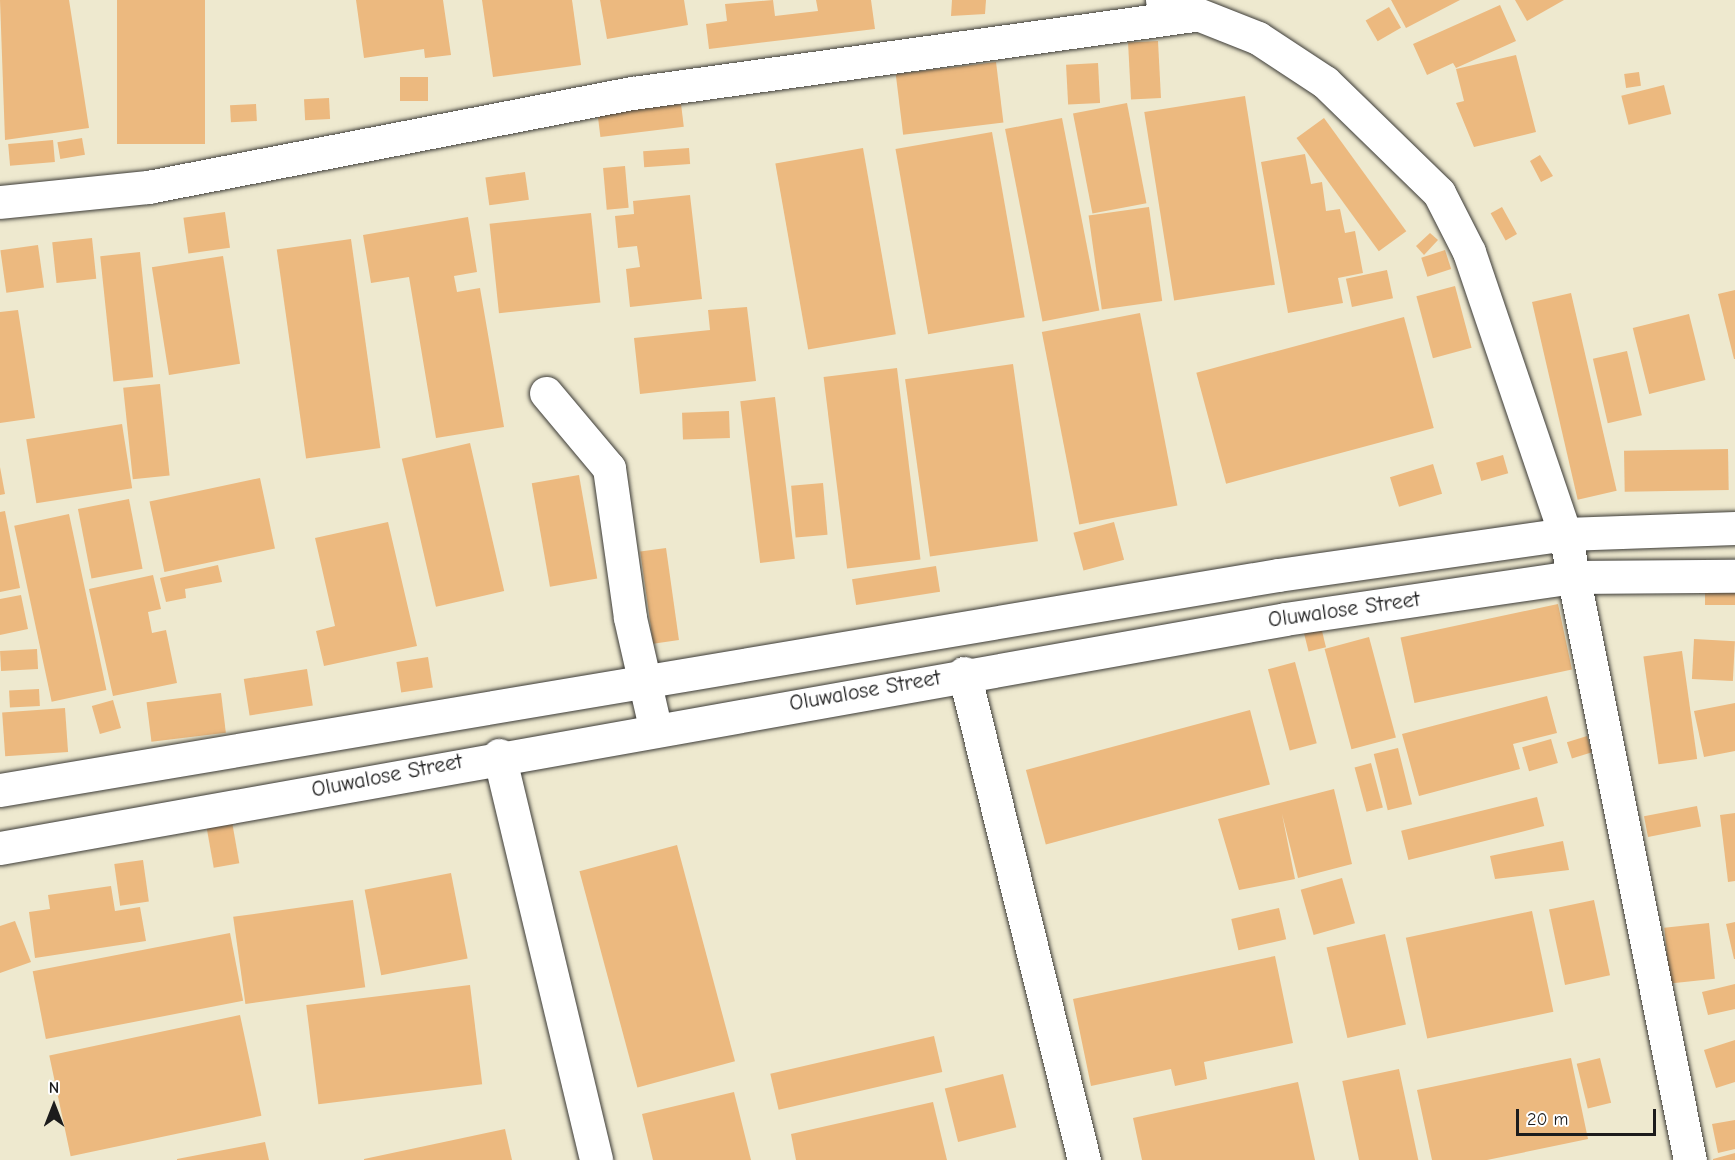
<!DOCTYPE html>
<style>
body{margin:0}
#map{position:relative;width:1735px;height:1160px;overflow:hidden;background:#eee9cf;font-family:"Comic Neue",sans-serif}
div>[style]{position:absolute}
.building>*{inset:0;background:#ecb97f;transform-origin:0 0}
.roads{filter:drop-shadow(0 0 2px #3c3b37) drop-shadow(0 0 2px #3c3b37)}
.street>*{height:33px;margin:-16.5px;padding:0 16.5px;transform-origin:16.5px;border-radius:16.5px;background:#fff}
.secondary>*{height:33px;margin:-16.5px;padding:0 16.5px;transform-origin:16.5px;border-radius:16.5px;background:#fff}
span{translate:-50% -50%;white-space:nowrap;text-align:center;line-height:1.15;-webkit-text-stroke:4.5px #fff;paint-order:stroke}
.street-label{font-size:22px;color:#1c1c1c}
.north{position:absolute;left:24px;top:1076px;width:60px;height:60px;-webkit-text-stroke:4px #fff;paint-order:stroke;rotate:0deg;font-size:16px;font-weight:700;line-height:24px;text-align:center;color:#1c1c1c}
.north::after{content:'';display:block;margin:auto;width:21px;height:27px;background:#1c1c1c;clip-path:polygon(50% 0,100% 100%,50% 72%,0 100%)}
.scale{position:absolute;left:1516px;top:1109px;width:140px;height:27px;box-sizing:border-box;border:3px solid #1c1c1c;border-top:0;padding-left:8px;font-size:18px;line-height:21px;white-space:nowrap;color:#1c1c1c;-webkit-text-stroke:4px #fff;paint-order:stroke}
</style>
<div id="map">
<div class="building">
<div style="clip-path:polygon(0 0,69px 0,89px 128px,5px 140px)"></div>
<div style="left:117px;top:0;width:88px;height:144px"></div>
<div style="clip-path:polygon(356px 0,443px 0,451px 55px,425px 58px,424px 49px,364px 58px)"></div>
<div style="clip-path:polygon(482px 0,572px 0,581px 65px,493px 77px)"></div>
<div style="clip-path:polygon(600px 0,684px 0,688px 25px,607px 39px)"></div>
<div style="clip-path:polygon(773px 0,775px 16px,818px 11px,816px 0,871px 0,875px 29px,709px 49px,706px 24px,727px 21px,725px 4px)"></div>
<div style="clip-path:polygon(952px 0,986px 0,985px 14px,951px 16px)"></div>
<div style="clip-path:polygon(1391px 0,1460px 0,1406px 28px)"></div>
<div style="clip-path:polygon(1515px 0,1564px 0,1527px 21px)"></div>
<div style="clip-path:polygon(1500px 5px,1516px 41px,1456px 68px,1453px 63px,1427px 75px,1413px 44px)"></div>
<div style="left:1389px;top:7px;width:24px;height:27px;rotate:60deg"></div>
<div style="left:1158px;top:41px;width:57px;height:30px;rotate:87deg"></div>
<div style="clip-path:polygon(1516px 55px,1536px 132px,1474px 147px,1456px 103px,1464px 101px,1456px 69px)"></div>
<div style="left:996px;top:62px;width:61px;height:101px;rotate:83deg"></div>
<div style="left:1098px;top:63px;width:40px;height:32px;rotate:87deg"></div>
<div style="left:1639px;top:72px;width:14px;height:15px;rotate:82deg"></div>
<div style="left:400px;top:77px;width:28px;height:24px"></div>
<div style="left:1664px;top:85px;width:30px;height:44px;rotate:76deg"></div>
<div style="left:1245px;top:96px;width:191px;height:102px;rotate:81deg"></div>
<div style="left:329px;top:98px;width:21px;height:25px;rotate:87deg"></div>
<div style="left:1127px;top:103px;width:102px;height:55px;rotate:79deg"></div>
<div style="left:256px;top:104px;width:17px;height:26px;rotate:87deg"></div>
<div style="left:681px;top:104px;width:23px;height:84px;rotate:83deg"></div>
<div style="left:1062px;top:118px;width:196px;height:58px;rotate:79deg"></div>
<div style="left:1324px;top:118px;width:140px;height:34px;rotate:54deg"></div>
<div style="left:992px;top:132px;width:188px;height:98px;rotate:80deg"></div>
<div style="left:82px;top:138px;width:17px;height:25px;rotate:80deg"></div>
<div style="left:53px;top:140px;width:22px;height:45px;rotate:85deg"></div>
<div style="left:689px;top:148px;width:16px;height:46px;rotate:86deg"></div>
<div style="left:863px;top:148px;width:189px;height:89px;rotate:80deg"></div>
<div style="clip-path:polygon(1305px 154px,1311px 184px,1322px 182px,1326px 211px,1340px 209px,1345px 233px,1355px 231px,1363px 273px,1338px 278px,1343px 303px,1288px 313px,1261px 162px)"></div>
<div style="clip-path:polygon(1540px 155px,1553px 176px,1541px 182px,1530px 161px)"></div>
<div style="left:625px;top:166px;width:42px;height:22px;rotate:85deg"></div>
<div style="left:525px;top:172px;width:28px;height:40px;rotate:82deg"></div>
<div style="clip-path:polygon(690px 195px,702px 299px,630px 307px,626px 269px,640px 267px,637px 246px,618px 248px,615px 216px,634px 214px,633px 201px)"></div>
<div style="left:1149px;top:207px;width:95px;height:61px;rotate:82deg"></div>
<div style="left:1502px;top:207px;width:31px;height:13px;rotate:61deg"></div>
<div style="left:225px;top:212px;width:36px;height:42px;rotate:82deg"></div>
<div style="left:591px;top:213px;width:90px;height:102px;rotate:84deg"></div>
<div style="clip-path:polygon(468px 217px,477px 272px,454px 276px,457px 292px,480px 288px,504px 427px,436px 438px,409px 277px,371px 283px,363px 235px)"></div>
<div style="clip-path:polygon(1430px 233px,1438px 240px,1424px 255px,1416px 246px)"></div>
<div style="left:92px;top:238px;width:41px;height:40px;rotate:84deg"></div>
<div style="left:351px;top:239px;width:211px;height:75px;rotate:82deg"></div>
<div style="left:38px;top:245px;width:43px;height:38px;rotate:82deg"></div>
<div style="left:1445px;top:250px;width:20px;height:25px;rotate:72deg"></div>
<div style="left:140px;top:252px;width:126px;height:40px;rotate:84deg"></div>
<div style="left:223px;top:256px;width:109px;height:72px;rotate:81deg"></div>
<div style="left:1387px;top:270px;width:29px;height:42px;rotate:78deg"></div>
<div style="left:1455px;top:286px;width:64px;height:40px;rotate:75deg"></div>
<div style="clip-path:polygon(1735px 290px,1735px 359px,1734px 359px,1718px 294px)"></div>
<div style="left:1571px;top:293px;width:203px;height:40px;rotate:77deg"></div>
<div style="clip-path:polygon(747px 307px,756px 381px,640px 394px,634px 338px,710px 330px,708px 310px)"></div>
<div style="clip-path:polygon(18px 310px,35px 418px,0 423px,0 312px)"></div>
<div style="left:1140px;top:313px;width:196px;height:100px;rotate:79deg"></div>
<div style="left:1689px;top:314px;width:68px;height:58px;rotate:76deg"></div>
<div style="left:1404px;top:317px;width:115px;height:215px;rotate:75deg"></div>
<div style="left:1627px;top:351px;width:66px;height:35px;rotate:77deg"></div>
<div style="left:1013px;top:364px;width:179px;height:109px;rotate:82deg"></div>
<div style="left:897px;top:368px;width:193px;height:74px;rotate:83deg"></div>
<div style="left:160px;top:384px;width:92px;height:37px;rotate:84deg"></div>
<div style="left:775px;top:397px;width:163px;height:35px;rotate:83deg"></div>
<div style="left:729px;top:411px;width:27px;height:47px;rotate:88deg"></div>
<div style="left:122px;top:424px;width:65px;height:97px;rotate:81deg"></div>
<div style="left:470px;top:443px;width:152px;height:70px;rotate:77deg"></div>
<div style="left:1728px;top:449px;width:41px;height:104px;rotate:89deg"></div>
<div style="left:1503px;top:455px;width:19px;height:28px;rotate:74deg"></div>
<div style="left:1433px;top:464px;width:31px;height:45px;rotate:73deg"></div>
<div style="clip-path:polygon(0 467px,5px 494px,0 495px)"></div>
<div style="left:579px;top:475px;width:105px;height:48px;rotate:80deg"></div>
<div style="left:260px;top:478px;width:72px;height:113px;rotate:78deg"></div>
<div style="left:823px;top:483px;width:52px;height:32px;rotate:85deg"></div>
<div style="left:129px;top:499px;width:71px;height:52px;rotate:79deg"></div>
<div style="clip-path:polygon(5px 511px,20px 588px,0 592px,0 512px)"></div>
<div style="left:69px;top:514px;width:180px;height:56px;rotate:78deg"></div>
<div style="clip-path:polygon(388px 522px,417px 646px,324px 666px,316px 631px,335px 626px,315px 538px)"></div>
<div style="left:1114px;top:522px;width:39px;height:42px;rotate:75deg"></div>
<div style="left:666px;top:548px;width:93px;height:26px;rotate:82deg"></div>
<div style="clip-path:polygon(218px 565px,222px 582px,185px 589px,186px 598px,166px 602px,160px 578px)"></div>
<div style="left:936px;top:566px;width:26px;height:85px;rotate:81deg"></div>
<div style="clip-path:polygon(153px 575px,161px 609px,148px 612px,152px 633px,166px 630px,177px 683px,113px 696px,89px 589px)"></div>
<div style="left:1705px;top:581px;width:30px;height:24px"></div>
<div style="clip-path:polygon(21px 595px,28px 629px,0 635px,0 599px)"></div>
<div style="left:1558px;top:604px;width:67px;height:161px;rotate:78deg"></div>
<div style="left:1319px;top:619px;width:29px;height:18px;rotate:76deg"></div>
<div style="left:1369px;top:637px;width:104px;height:46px;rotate:75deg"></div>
<div style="left:1694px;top:639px;width:41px;height:40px;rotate:3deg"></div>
<div style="left:37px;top:649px;width:20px;height:37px;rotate:87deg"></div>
<div style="left:1682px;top:651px;width:109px;height:39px;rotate:82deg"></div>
<div style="left:428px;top:657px;width:31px;height:32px;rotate:81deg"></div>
<div style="left:1295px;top:662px;width:84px;height:28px;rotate:75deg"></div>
<div style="left:307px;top:669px;width:37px;height:64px;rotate:81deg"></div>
<div style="left:39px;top:689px;width:17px;height:30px;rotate:87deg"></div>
<div style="left:221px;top:693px;width:40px;height:75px;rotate:83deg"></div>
<div style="clip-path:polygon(1547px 696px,1557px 733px,1513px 744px,1520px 769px,1419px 796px,1402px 734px)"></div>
<div style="left:113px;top:700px;width:29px;height:22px;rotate:74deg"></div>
<div style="clip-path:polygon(1735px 703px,1735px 751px,1704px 757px,1694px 711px)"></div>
<div style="left:65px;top:708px;width:44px;height:63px;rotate:86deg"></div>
<div style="left:1250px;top:710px;width:77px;height:232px;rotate:75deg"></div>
<div style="left:1587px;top:736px;width:17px;height:21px;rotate:73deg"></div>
<div style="left:1551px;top:739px;width:25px;height:30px;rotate:74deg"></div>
<div style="left:1398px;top:748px;width:58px;height:25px;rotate:76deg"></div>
<div style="left:1371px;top:763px;width:46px;height:17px;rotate:75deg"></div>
<div style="clip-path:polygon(1334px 789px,1352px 864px,1298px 878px,1282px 814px,1295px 879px,1239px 890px,1218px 819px)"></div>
<div style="left:1537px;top:797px;width:30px;height:140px;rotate:76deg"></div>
<div style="left:1697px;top:806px;width:21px;height:54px;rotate:79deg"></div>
<div style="clip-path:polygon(1735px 813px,1735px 881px,1728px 882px,1720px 815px)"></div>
<div style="left:231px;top:816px;width:48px;height:26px;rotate:80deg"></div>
<div style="clip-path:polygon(1563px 841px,1569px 870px,1495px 879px,1490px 856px)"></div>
<div style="left:677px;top:845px;width:224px;height:101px;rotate:75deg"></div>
<div style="left:143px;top:860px;width:42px;height:29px;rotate:82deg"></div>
<div style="left:451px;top:873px;width:87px;height:88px;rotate:79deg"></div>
<div style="left:1342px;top:878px;width:47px;height:43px;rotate:74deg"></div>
<div style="clip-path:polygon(111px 886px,115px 911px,140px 907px,146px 941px,35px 958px,29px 912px,50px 909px,48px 895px)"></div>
<div style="left:353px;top:900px;width:88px;height:121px;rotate:82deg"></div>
<div style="left:1594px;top:900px;width:77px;height:46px;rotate:78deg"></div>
<div style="left:1279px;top:908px;width:32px;height:49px;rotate:77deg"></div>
<div style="left:1532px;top:911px;width:103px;height:129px;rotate:78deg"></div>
<div style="clip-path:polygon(15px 921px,31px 962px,0 973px,0 926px)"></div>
<div style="clip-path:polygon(1735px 922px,1735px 959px,1734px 959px,1726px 924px)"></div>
<div style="left:1709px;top:923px;width:56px;height:45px;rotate:84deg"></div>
<div style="left:230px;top:933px;width:69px;height:201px;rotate:79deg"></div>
<div style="left:1385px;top:934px;width:93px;height:60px;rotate:77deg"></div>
<div style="clip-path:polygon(1275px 956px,1293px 1043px,1204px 1062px,1207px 1079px,1175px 1086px,1171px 1069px,1091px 1086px,1073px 999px)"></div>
<div style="clip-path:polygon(1735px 984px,1735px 1009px,1708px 1015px,1702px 992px)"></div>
<div style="left:470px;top:985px;width:100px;height:165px;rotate:83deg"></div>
<div style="left:240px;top:1015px;width:103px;height:195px;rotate:78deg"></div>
<div style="left:934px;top:1036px;width:37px;height:168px;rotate:77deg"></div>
<div style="clip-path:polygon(1735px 1040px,1735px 1082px,1716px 1088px,1704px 1050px)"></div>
<div style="clip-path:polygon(1571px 1058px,1588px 1139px,1487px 1160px,1432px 1160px,1417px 1090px)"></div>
<div style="left:1600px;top:1058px;width:46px;height:24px;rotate:76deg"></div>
<div style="left:1399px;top:1069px;width:93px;height:58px;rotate:78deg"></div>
<div style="left:1003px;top:1074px;width:55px;height:60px;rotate:76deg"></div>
<div style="clip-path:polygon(1298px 1082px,1315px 1160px,1142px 1160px,1133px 1118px)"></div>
<div style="clip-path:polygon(734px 1092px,751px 1160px,653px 1160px,642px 1114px)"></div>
<div style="clip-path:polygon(933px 1102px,947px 1160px,796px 1160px,791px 1134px)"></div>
<div style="clip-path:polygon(1735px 1120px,1735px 1149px,1718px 1153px,1712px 1124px)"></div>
<div style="clip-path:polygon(505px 1129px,512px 1160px,364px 1160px,364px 1159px)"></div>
<div style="clip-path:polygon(265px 1142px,269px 1160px,177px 1160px,177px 1159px)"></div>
<div style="clip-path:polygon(1735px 1153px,1735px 1160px,1713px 1160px,1713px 1159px)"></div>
</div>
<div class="roads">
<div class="street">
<div style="left:1162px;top:0;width:103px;rotate:21.6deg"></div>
<div style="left:1258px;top:38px;width:80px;rotate:33.3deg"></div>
<div style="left:1325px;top:82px;width:159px;rotate:44.2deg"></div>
<div style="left:1439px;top:193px;width:66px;rotate:63deg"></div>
<div style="left:1469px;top:252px;width:298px;rotate:71.2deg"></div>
<div style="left:1565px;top:534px;width:638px;rotate:78.71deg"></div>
<div style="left:0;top:202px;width:149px;rotate:-5.8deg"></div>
<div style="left:148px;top:187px;width:494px;rotate:-11deg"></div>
<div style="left:633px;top:93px;width:566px;rotate:-7.92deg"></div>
<div style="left:546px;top:393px;width:98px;rotate:50deg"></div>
<div style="left:609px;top:468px;width:151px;rotate:82deg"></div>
<div style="left:630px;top:618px;width:112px;rotate:77.1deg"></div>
<div style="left:964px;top:673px;width:502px;rotate:76.16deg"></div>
<div style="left:499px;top:755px;width:416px;rotate:76.5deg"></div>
</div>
<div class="secondary">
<div style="left:0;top:790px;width:1296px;rotate:-9.55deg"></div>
<div style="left:1278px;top:575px;width:290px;rotate:-8.1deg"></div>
<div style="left:1565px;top:534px;width:170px;rotate:-2deg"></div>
<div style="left:0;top:848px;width:1305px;rotate:-10.1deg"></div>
<div style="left:1285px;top:619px;width:290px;rotate:-8.3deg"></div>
<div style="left:1572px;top:577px;width:163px;rotate:-0.4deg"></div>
</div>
</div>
<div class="street-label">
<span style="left:1344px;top:610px;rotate:-8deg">Oluwalose Street</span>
<span style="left:865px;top:691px;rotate:-10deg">Oluwalose Street</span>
<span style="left:387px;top:776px;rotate:-11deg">Oluwalose Street</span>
</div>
<div class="north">N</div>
<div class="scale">20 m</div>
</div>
